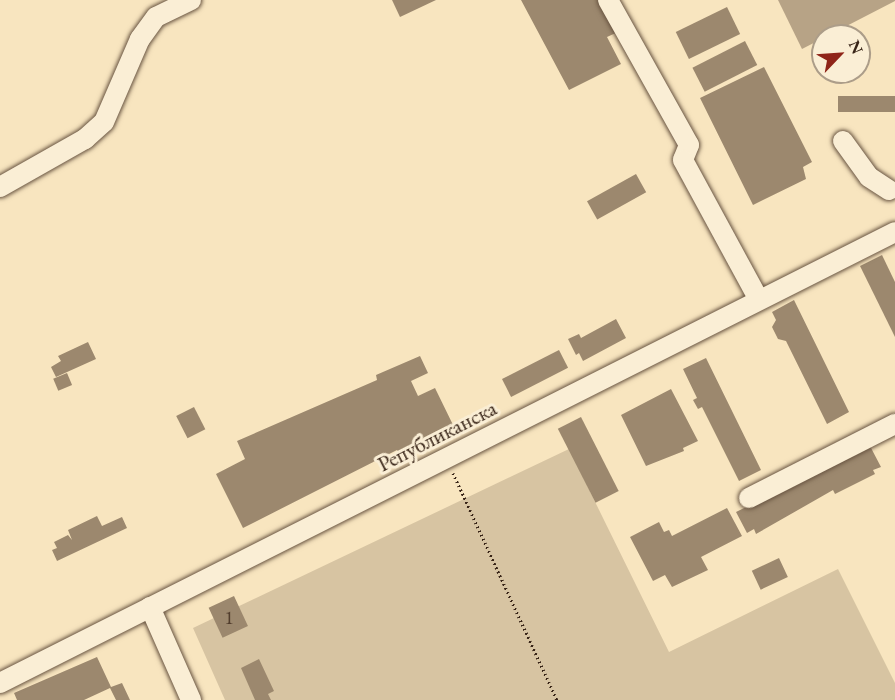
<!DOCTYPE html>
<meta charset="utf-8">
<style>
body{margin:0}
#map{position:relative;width:895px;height:700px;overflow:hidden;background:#f8e5bf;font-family:"EB Garamond",serif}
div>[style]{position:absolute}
.green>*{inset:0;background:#d7c4a2}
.water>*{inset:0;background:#b7a386}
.building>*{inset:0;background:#9c886e;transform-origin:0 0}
.path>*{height:3px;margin-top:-1.5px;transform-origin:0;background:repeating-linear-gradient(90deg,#382417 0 1.5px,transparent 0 4.5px)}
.roads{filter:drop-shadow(0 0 2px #685441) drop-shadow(0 0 2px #685441)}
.minor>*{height:20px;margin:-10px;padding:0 10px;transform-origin:10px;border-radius:10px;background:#faeed5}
span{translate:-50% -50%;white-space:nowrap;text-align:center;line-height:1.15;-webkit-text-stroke:6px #faeed5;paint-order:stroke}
.number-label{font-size:20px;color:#513d2d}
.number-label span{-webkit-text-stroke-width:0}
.street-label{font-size:22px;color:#382417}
.north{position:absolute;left:811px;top:24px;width:60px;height:60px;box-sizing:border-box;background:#faeed5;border:2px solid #ac9d89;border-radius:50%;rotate:65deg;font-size:16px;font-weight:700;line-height:24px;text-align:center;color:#382417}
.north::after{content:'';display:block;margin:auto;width:21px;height:27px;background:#8f2418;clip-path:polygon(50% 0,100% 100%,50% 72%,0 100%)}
</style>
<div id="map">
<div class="green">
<div style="clip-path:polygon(569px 449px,669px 652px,838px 569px,895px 683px,895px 700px,225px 700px,193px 628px)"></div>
</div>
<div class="water">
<div style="clip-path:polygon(778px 0,895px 0,895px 1px,802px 49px)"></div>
</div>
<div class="building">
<div style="clip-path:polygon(392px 0,436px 0,400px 17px)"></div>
<div style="clip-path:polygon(521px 0,603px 0,620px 31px,607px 37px,621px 64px,569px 90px)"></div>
<div style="left:727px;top:7px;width:30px;height:57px;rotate:64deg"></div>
<div style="left:745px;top:41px;width:27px;height:59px;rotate:63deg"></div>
<div style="clip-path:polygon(764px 67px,812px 162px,803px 167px,806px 179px,753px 205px,700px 98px)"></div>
<div style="left:895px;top:96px;width:16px;height:57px;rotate:90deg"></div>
<div style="left:636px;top:174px;width:21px;height:56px;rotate:61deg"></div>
<div style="clip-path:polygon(882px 255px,895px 282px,895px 337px,860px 266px)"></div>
<div style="clip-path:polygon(794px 300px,849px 412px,827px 424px,786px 341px,778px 339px,772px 327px,776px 320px,772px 312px)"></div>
<div style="clip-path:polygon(616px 319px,626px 338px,583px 361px,579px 353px,576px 355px,568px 339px,579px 334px,581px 338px)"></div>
<div style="clip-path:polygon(88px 342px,96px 359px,56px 377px,51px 367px,61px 361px,58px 356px)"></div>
<div style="left:559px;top:350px;width:20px;height:64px;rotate:63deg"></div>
<div style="clip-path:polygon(420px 356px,428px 373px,411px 381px,418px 396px,435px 388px,455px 429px,401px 455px,397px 450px,243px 528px,216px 474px,245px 459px,237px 441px,377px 380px,376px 375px)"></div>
<div style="clip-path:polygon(706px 358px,761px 470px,739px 481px,702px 407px,698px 409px,693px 400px,697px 398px,683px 369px)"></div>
<div style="left:67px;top:373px;width:13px;height:15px;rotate:67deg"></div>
<div style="clip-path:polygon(671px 389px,698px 441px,683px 448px,684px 451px,646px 466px,621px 415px)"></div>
<div style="left:194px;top:407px;width:25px;height:20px;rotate:63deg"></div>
<div style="left:581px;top:417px;width:83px;height:26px;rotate:63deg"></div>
<div style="clip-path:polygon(870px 446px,881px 467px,873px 470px,875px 474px,835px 494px,833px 490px,756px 534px,754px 529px,747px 533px,736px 512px)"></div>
<div style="clip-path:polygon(727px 508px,742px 536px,701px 557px,708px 570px,672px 587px,665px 575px,653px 581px,630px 537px,659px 522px,664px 532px,669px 530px,672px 536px)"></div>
<div style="clip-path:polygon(97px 516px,102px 526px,122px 517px,127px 528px,57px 561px,52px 550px,57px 548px,54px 542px,68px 535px,72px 540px,68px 530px)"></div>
<div style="left:779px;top:558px;width:21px;height:30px;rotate:65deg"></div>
<div style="left:234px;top:596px;width:33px;height:28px;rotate:65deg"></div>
<div style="clip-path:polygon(97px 657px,111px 687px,122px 683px,130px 700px,116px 700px,110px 688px,84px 700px,17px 700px,14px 693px)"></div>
<div style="clip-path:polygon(259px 659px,274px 691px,268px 694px,271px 700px,255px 700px,241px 668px)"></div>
</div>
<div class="path">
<div style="left:453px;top:473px;width:250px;rotate:65.4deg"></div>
</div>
<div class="roads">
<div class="minor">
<div style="left:608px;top:0;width:166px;rotate:60.8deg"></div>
<div style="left:689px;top:145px;width:16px;rotate:112deg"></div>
<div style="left:683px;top:160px;width:157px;rotate:61.5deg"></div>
<div style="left:843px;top:141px;width:44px;rotate:54.2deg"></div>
<div style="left:869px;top:177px;width:24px;rotate:33deg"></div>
<div style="left:0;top:187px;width:98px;rotate:-29.5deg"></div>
<div style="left:85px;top:139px;width:25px;rotate:-42deg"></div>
<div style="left:104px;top:122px;width:90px;rotate:-66.6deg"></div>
<div style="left:140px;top:39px;width:27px;rotate:-54deg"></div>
<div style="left:156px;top:17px;width:39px;rotate:-26deg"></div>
<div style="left:749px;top:498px;width:164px;rotate:-26.9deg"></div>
<div style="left:150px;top:607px;width:102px;rotate:66.2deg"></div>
<div style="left:0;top:683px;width:1002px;rotate:-26.74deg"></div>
</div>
</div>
<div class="number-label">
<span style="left:229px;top:617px">1</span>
</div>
<div class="street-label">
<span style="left:437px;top:436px;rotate:-27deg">Републиканска</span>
</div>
<div class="north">N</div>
</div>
